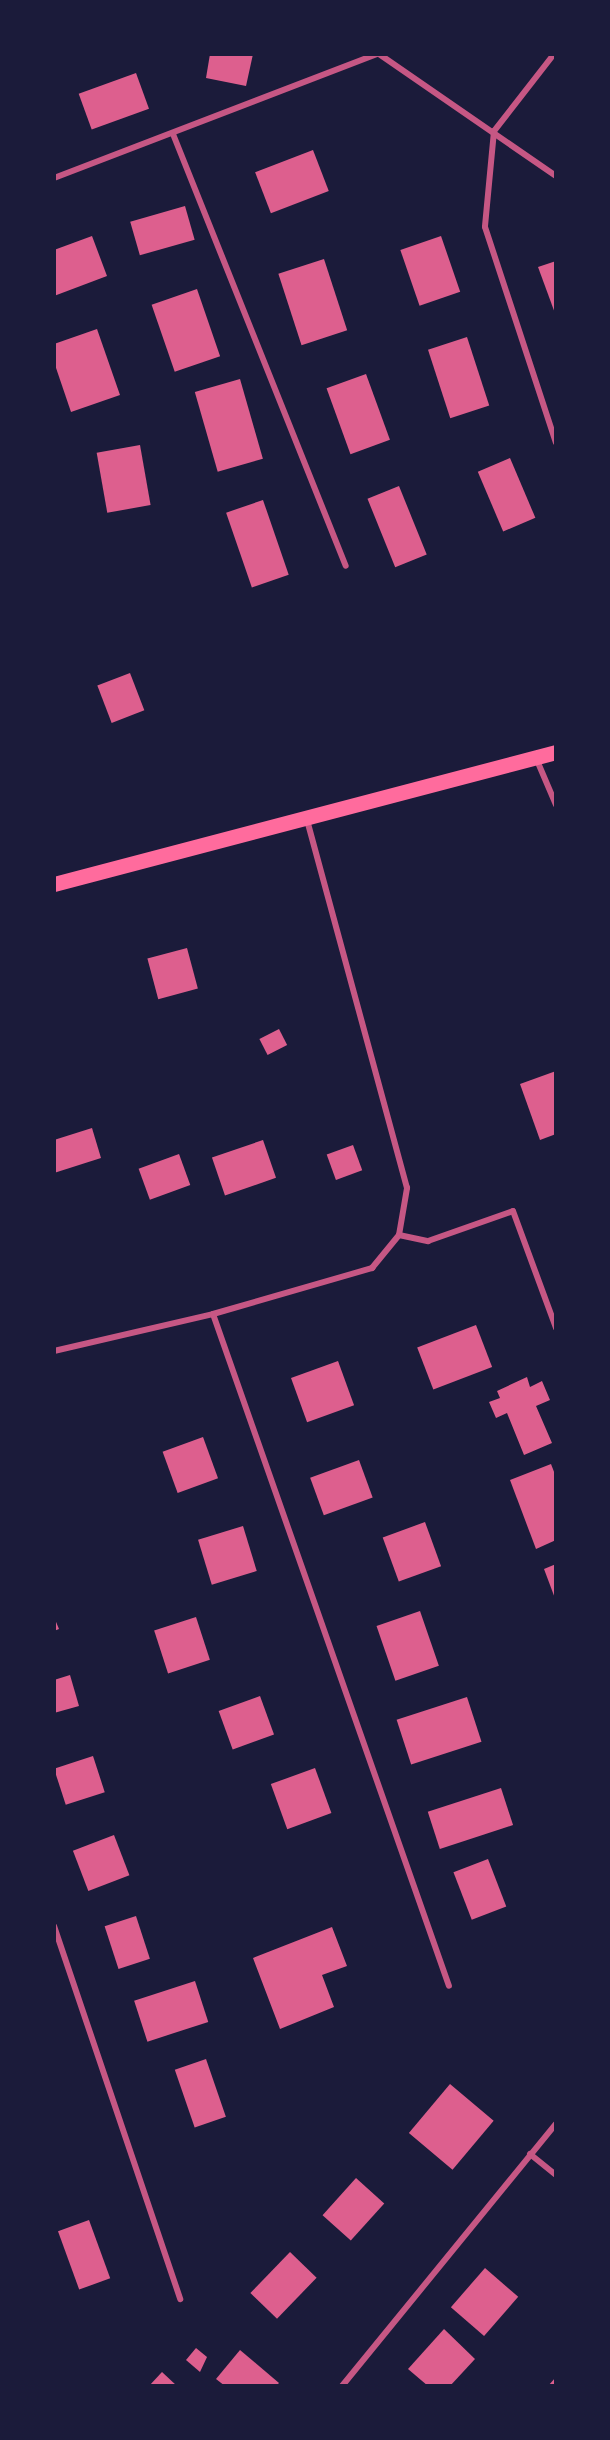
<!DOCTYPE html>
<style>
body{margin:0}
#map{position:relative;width:610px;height:2440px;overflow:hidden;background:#1b1b3a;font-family:"Roboto Condensed",sans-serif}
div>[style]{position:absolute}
.building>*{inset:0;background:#dd5f8e;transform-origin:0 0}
.minor>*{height:6px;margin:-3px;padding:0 3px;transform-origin:3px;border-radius:3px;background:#c65784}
.primary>*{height:15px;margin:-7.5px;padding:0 7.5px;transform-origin:7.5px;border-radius:7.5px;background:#ff6b9d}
span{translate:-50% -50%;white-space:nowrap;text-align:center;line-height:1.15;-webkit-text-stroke:5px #1b1b3a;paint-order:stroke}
.frame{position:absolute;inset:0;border:56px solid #1b1b3a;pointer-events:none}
</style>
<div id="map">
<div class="building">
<div style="clip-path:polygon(210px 54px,253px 54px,246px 86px,206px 78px)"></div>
<div style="left:136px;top:73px;width:38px;height:61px;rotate:70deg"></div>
<div style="left:313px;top:150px;width:44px;height:62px;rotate:69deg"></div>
<div style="left:185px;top:206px;width:35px;height:57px;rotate:74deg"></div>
<div style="clip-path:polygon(92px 236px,107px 276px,54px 296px,54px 250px)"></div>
<div style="left:441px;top:236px;width:59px;height:43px;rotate:71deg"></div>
<div style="left:324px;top:259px;width:75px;height:48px;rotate:72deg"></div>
<div style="clip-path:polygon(556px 261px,556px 316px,538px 267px)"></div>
<div style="left:197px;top:289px;width:71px;height:48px;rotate:71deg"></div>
<div style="clip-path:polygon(97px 329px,120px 395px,71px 412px,54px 362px,54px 344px)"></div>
<div style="left:467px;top:337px;width:72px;height:41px;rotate:72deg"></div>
<div style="left:366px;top:374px;width:70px;height:42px;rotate:70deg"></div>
<div style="left:240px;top:379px;width:83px;height:47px;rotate:74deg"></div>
<div style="left:140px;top:445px;width:61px;height:44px;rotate:80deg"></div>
<div style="left:510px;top:458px;width:65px;height:35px;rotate:67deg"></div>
<div style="left:399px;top:486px;width:74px;height:34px;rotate:68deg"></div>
<div style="left:263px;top:500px;width:79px;height:39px;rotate:71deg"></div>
<div style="left:130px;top:673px;width:40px;height:35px;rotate:69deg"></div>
<div style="left:187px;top:948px;width:42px;height:41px;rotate:75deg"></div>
<div style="left:279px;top:1029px;width:18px;height:22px;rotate:63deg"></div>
<div style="clip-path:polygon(556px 1071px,556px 1134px,540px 1140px,520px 1084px)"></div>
<div style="clip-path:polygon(92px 1128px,101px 1158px,54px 1173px,54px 1140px)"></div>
<div style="left:263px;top:1140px;width:40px;height:54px;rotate:71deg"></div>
<div style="left:353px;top:1145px;width:27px;height:28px;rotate:70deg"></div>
<div style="left:179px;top:1154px;width:33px;height:43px;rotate:70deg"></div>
<div style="left:476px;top:1325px;width:45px;height:63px;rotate:69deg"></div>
<div style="left:338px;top:1361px;width:47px;height:50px;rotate:70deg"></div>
<div style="clip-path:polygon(527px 1377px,530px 1387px,542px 1381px,550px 1400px,536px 1406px,552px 1443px,524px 1455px,507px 1413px,496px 1418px,489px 1402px,500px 1398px,497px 1391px)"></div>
<div style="left:203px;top:1437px;width:44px;height:43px;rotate:70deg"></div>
<div style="left:359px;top:1460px;width:40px;height:52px;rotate:70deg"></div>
<div style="clip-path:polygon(551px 1464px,556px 1477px,556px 1540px,536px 1549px,510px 1480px)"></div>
<div style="left:425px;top:1522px;width:47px;height:45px;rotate:70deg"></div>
<div style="left:243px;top:1526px;width:47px;height:47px;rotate:73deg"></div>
<div style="clip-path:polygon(556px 1564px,556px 1601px,544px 1569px)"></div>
<div style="left:420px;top:1611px;width:58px;height:46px;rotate:71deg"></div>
<div style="clip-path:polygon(54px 1617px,59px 1629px,54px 1631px)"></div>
<div style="left:196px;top:1617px;width:45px;height:44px;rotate:72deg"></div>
<div style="clip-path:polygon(70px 1675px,79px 1706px,54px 1713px,54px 1680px)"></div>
<div style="left:260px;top:1696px;width:41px;height:44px;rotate:70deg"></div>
<div style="left:467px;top:1697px;width:47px;height:74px;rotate:72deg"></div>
<div style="left:93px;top:1756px;width:38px;height:41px;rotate:72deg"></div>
<div style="left:315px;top:1768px;width:48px;height:47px;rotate:70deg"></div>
<div style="left:501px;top:1788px;width:39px;height:77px;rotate:72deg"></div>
<div style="left:114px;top:1835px;width:43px;height:44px;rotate:69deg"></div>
<div style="left:488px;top:1859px;width:51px;height:37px;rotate:69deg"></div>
<div style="left:136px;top:1916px;width:45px;height:33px;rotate:72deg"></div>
<div style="clip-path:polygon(332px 1927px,347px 1966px,322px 1975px,334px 2007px,280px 2029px,253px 1958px)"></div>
<div style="left:195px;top:1981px;width:43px;height:64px;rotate:72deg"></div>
<div style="left:206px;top:2059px;width:61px;height:33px;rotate:71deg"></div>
<div style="left:450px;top:2084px;width:57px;height:64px;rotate:40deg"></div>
<div style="left:356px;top:2178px;width:38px;height:50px;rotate:42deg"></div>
<div style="left:89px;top:2220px;width:62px;height:33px;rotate:70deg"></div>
<div style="left:290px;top:2252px;width:37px;height:57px;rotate:44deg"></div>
<div style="left:485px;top:2268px;width:44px;height:52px;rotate:41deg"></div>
<div style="clip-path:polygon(444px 2329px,475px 2359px,450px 2386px,428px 2386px,408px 2369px)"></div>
<div style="clip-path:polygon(196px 2348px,207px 2357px,200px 2372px,186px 2360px)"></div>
<div style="clip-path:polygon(240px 2350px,279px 2383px,276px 2386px,225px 2386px,216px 2379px)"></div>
<div style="clip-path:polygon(162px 2372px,177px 2386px,149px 2386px)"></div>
<div style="clip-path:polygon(556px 2377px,556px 2386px,548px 2386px)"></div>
</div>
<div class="minor">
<div style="left:379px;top:54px;width:215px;rotate:34.6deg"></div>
<div style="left:554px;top:54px;width:98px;rotate:127.9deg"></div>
<div style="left:494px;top:131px;width:96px;rotate:95.4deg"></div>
<div style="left:485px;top:227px;width:227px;rotate:71.8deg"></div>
<div style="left:173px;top:134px;width:465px;rotate:68.2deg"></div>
<div style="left:54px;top:178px;width:346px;rotate:-21deg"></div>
<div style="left:536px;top:758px;width:51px;rotate:66.9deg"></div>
<div style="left:399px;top:1235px;width:30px;rotate:12deg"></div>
<div style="left:428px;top:1241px;width:90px;rotate:-19.4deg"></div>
<div style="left:513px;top:1211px;width:125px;rotate:69.8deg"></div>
<div style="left:213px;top:1314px;width:712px;rotate:70.65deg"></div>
<div style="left:54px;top:1351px;width:163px;rotate:-13.1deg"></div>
<div style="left:213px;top:1314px;width:166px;rotate:-16.1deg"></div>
<div style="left:372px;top:1268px;width:43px;rotate:-50.7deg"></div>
<div style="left:399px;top:1235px;width:48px;rotate:-80.3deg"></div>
<div style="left:407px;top:1188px;width:382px;rotate:-105.2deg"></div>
<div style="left:54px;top:1926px;width:394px;rotate:71.3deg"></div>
<div style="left:530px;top:2154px;width:33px;rotate:39deg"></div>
<div style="left:342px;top:2386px;width:338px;rotate:-50.8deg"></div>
</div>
<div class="primary">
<div style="left:54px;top:884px;width:519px;rotate:-14.73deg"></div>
</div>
<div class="frame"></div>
</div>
